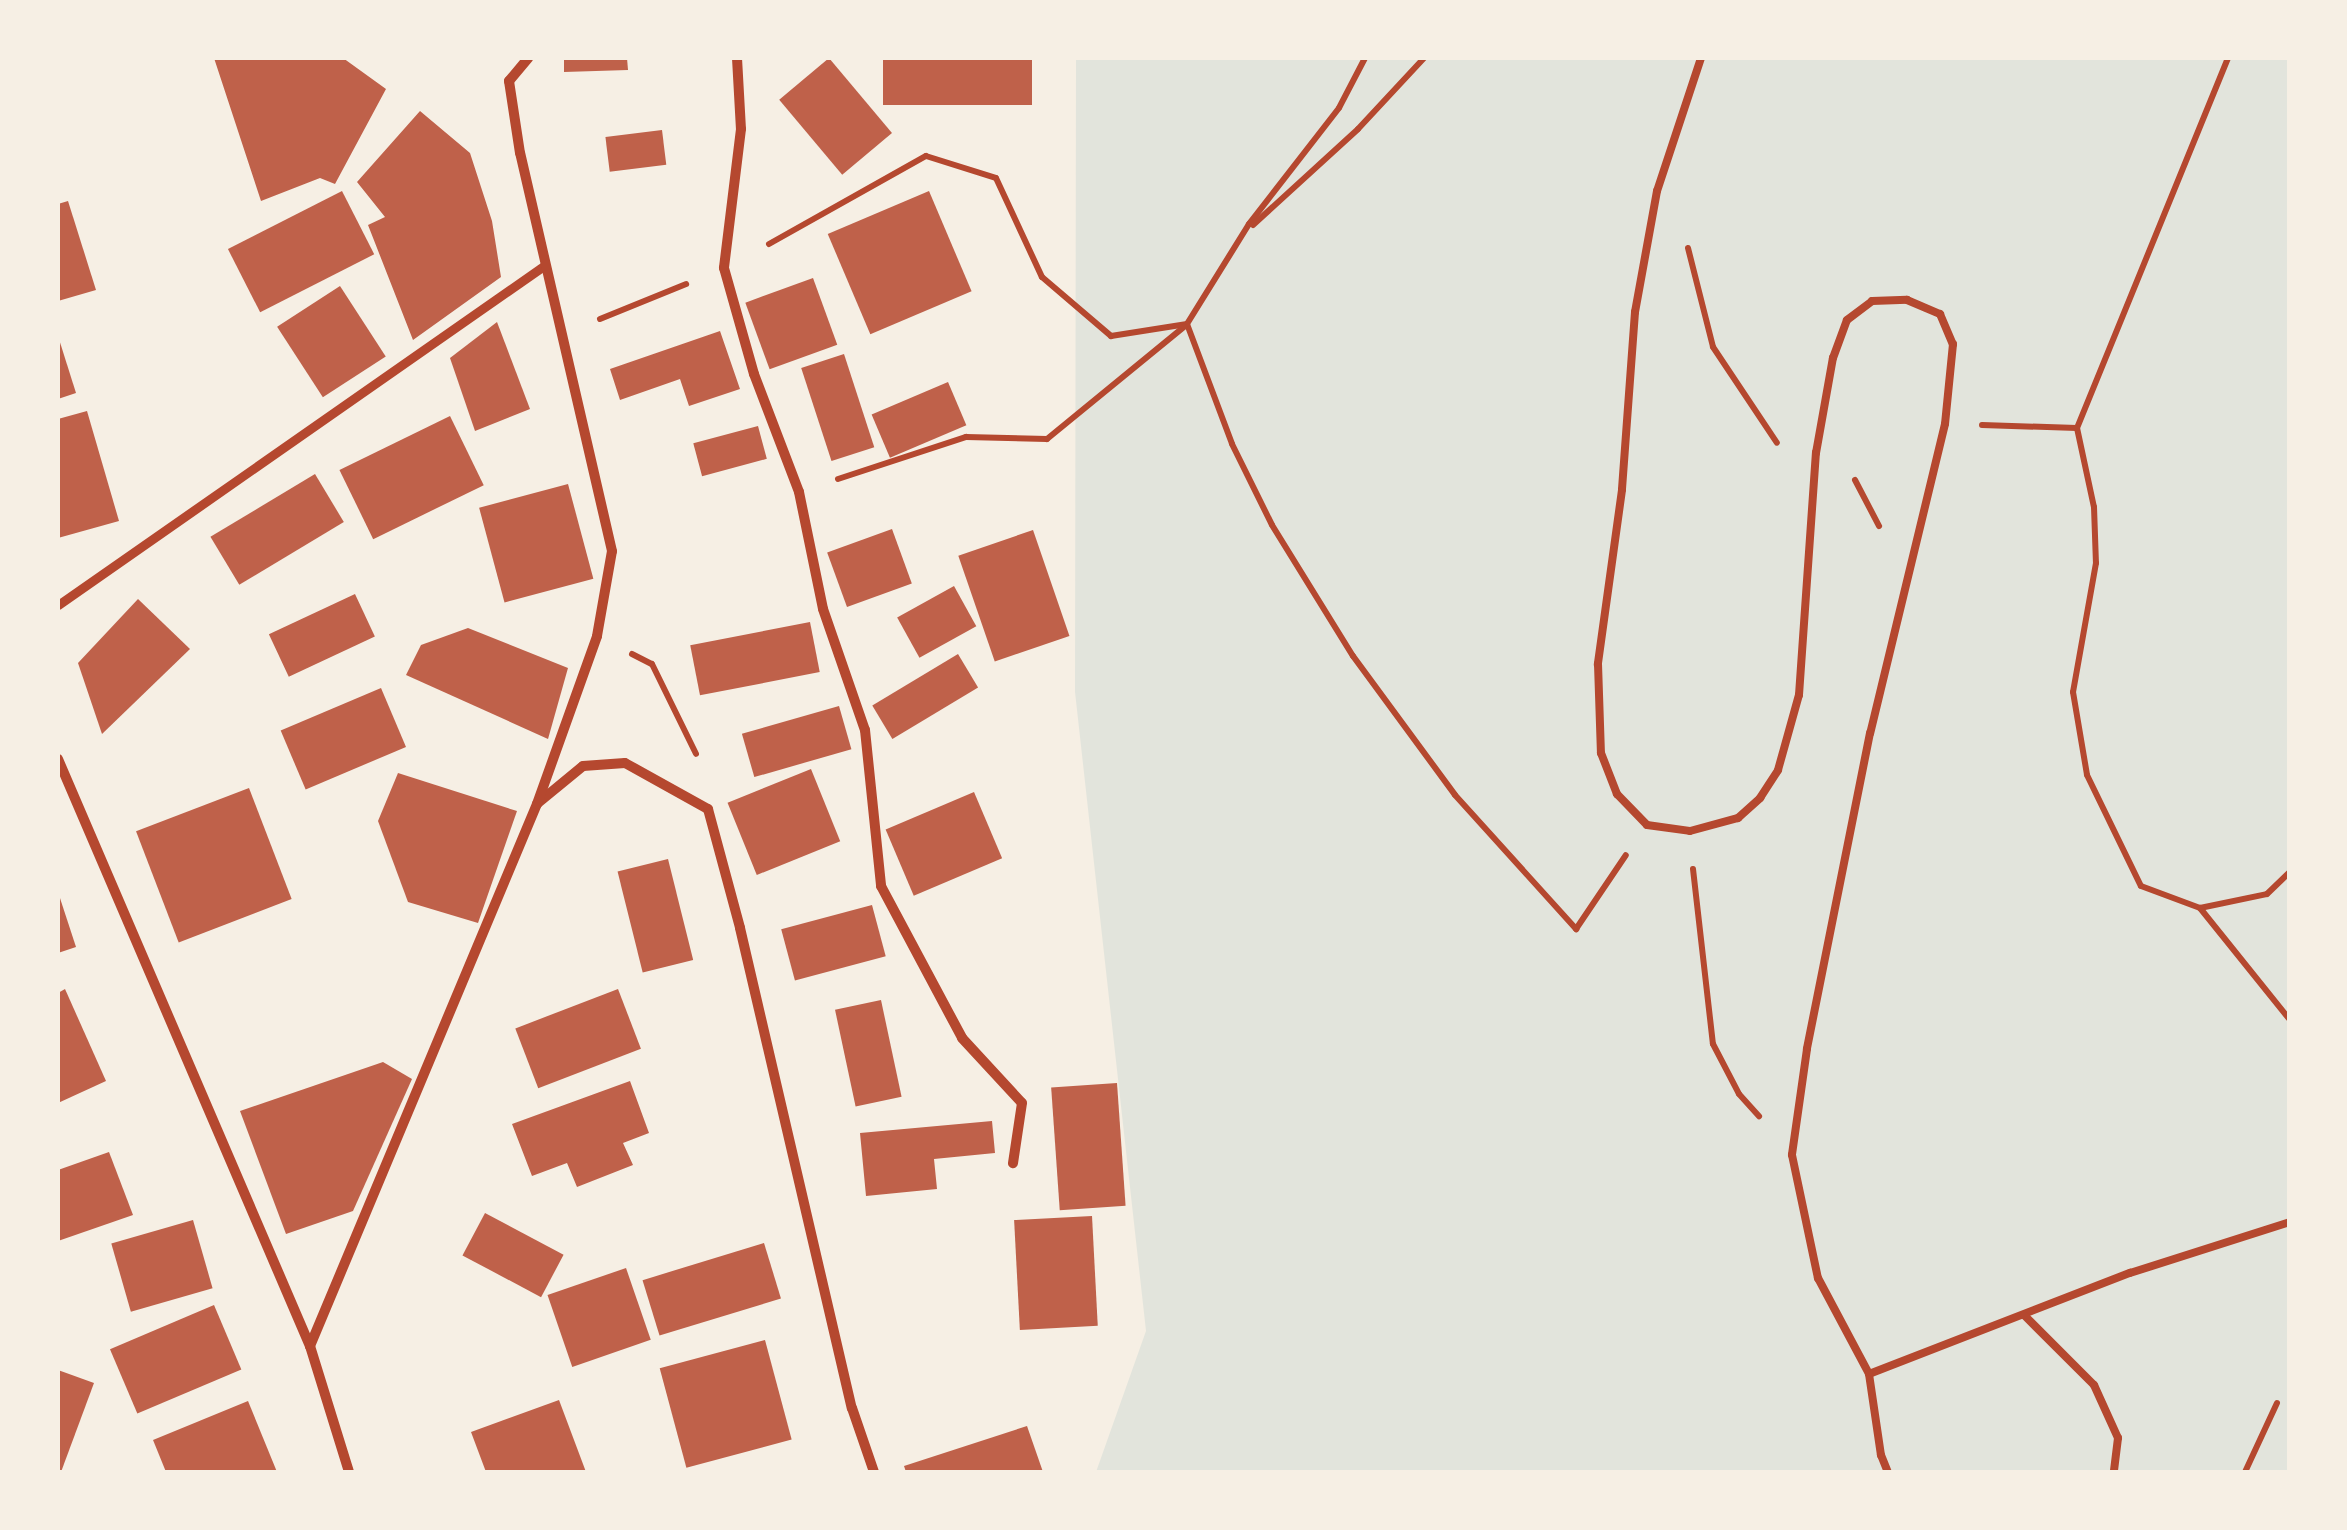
<!DOCTYPE html>
<style>
body{margin:0}
#map{position:relative;width:2347px;height:1530px;overflow:hidden;background:#f6efe4;font-family:"Sofia Sans Condensed",sans-serif}
div>[style]{position:absolute}
.green>*{inset:0;background:#e2e4dc}
.building>*{inset:0;background:#bf614a;transform-origin:0 0}
.path>*{height:6px;margin:-3px;padding:0 3px;transform-origin:3px;border-radius:3px;background:#b5482f}
.service>*{height:8px;margin:-4px;padding:0 4px;transform-origin:4px;border-radius:4px;background:#b5482f}
.pedestrian>*{height:9px;margin:-4.5px;padding:0 4.5px;transform-origin:4.5px;border-radius:4.5px;background:#b5482f}
.minor>*{height:10px;margin:-5px;padding:0 5px;transform-origin:5px;border-radius:5px;background:#b5482f}
span{translate:-50% -50%;white-space:nowrap;text-align:center;line-height:1.15;-webkit-text-stroke:8px #f6efe4;paint-order:stroke}
.frame{position:absolute;inset:0;border:60px solid #f6efe4;pointer-events:none}
</style>
<div id="map">
<div class="green">
<div style="clip-path:polygon(1076px 58px,2289px 58px,2289px 1472px,1096px 1472px,1146px 1331px,1075px 692px)"></div>
</div>
<div class="building">
<div style="clip-path:polygon(214px 58px,343px 58px,386px 89px,335px 184px,320px 178px,261px 201px)"></div>
<div style="clip-path:polygon(564px 58px,627px 58px,628px 70px,564px 72px)"></div>
<div style="left:829px;top:58px;width:98px;height:65px;rotate:50deg"></div>
<div style="left:883px;top:58px;width:149px;height:47px"></div>
<div style="clip-path:polygon(420px 111px,470px 153px,492px 221px,501px 277px,413px 340px,368px 225px,385px 217px,357px 182px)"></div>
<div style="left:662px;top:130px;width:35px;height:57px;rotate:83deg"></div>
<div style="left:342px;top:191px;width:71px;height:128px;rotate:63deg"></div>
<div style="left:929px;top:191px;width:109px;height:110px;rotate:67deg"></div>
<div style="clip-path:polygon(68px 201px,96px 290px,58px 301px,58px 204px)"></div>
<div style="left:813px;top:278px;width:71px;height:72px;rotate:70deg"></div>
<div style="left:340px;top:286px;width:84px;height:75px;rotate:57deg"></div>
<div style="clip-path:polygon(497px 322px,530px 409px,475px 431px,450px 358px)"></div>
<div style="clip-path:polygon(720px 331px,740px 389px,689px 406px,680px 379px,620px 400px,610px 369px)"></div>
<div style="clip-path:polygon(58px 336px,76px 393px,58px 399px)"></div>
<div style="left:844px;top:354px;width:98px;height:45px;rotate:72deg"></div>
<div style="left:948px;top:382px;width:47px;height:83px;rotate:67deg"></div>
<div style="clip-path:polygon(87px 411px,119px 521px,58px 538px,58px 419px)"></div>
<div style="left:450px;top:416px;width:77px;height:123px;rotate:64deg"></div>
<div style="left:758px;top:426px;width:34px;height:67px;rotate:75deg"></div>
<div style="left:315px;top:474px;width:56px;height:122px;rotate:59deg"></div>
<div style="left:568px;top:484px;width:98px;height:92px;rotate:75deg"></div>
<div style="left:892px;top:529px;width:58px;height:69px;rotate:70deg"></div>
<div style="left:1033px;top:530px;width:112px;height:79px;rotate:71deg"></div>
<div style="left:954px;top:586px;width:46px;height:65px;rotate:61deg"></div>
<div style="left:355px;top:594px;width:47px;height:95px;rotate:65deg"></div>
<div style="clip-path:polygon(138px 599px,190px 649px,102px 734px,78px 663px)"></div>
<div style="left:810px;top:622px;width:51px;height:122px;rotate:79deg"></div>
<div style="clip-path:polygon(468px 628px,568px 668px,548px 739px,406px 675px,421px 645px)"></div>
<div style="left:958px;top:654px;width:39px;height:100px;rotate:59deg"></div>
<div style="left:381px;top:688px;width:64px;height:109px;rotate:67deg"></div>
<div style="left:839px;top:706px;width:45px;height:101px;rotate:74deg"></div>
<div style="left:811px;top:769px;width:78px;height:90px;rotate:68deg"></div>
<div style="clip-path:polygon(398px 773px,517px 811px,478px 923px,408px 902px,378px 821px)"></div>
<div style="left:249px;top:788px;width:119px;height:121px;rotate:69deg"></div>
<div style="left:974px;top:792px;width:72px;height:96px;rotate:67deg"></div>
<div style="left:668px;top:859px;width:104px;height:52px;rotate:76deg"></div>
<div style="clip-path:polygon(58px 892px,76px 947px,58px 953px)"></div>
<div style="left:872px;top:905px;width:53px;height:94px;rotate:75deg"></div>
<div style="clip-path:polygon(65px 989px,106px 1081px,58px 1103px,58px 993px)"></div>
<div style="left:618px;top:989px;width:64px;height:110px;rotate:69deg"></div>
<div style="left:881px;top:1000px;width:99px;height:47px;rotate:78deg"></div>
<div style="clip-path:polygon(383px 1062px,412px 1079px,353px 1211px,286px 1234px,240px 1111px)"></div>
<div style="clip-path:polygon(630px 1081px,649px 1133px,623px 1143px,633px 1165px,577px 1187px,567px 1163px,532px 1176px,512px 1124px)"></div>
<div style="left:1117px;top:1083px;width:123px;height:66px;rotate:86deg"></div>
<div style="clip-path:polygon(992px 1121px,995px 1153px,934px 1159px,937px 1189px,866px 1196px,860px 1133px)"></div>
<div style="clip-path:polygon(109px 1152px,133px 1215px,58px 1241px,58px 1170px)"></div>
<div style="left:485px;top:1213px;width:89px;height:48px;rotate:28deg"></div>
<div style="left:1092px;top:1216px;width:110px;height:78px;rotate:87deg"></div>
<div style="left:193px;top:1220px;width:71px;height:85px;rotate:74deg"></div>
<div style="left:764px;top:1243px;width:58px;height:127px;rotate:73deg"></div>
<div style="left:626px;top:1268px;width:76px;height:83px;rotate:71deg"></div>
<div style="left:214px;top:1305px;width:70px;height:113px;rotate:67deg"></div>
<div style="left:765px;top:1340px;width:103px;height:109px;rotate:75deg"></div>
<div style="clip-path:polygon(58px 1370px,94px 1383px,61px 1472px,58px 1472px)"></div>
<div style="clip-path:polygon(559px 1400px,586px 1472px,486px 1472px,471px 1432px)"></div>
<div style="clip-path:polygon(248px 1401px,277px 1472px,166px 1472px,153px 1440px)"></div>
<div style="clip-path:polygon(1027px 1426px,1043px 1472px,906px 1472px,904px 1466px)"></div>
</div>
<div class="path">
<div style="left:1365px;top:58px;width:56px;rotate:117.5deg"></div>
<div style="left:1339px;top:108px;width:147px;rotate:127.8deg"></div>
<div style="left:1249px;top:224px;width:118px;rotate:121.8deg"></div>
<div style="left:1187px;top:324px;width:128px;rotate:69.4deg"></div>
<div style="left:1232px;top:444px;width:90px;rotate:63.7deg"></div>
<div style="left:1272px;top:525px;width:154px;rotate:58.3deg"></div>
<div style="left:1353px;top:656px;width:172px;rotate:53.7deg"></div>
<div style="left:1455px;top:795px;width:181px;rotate:47.9deg"></div>
<div style="left:1576px;top:929px;width:89px;rotate:-56deg"></div>
<div style="left:2228px;top:58px;width:400px;rotate:112.2deg"></div>
<div style="left:2077px;top:428px;width:81px;rotate:77.9deg"></div>
<div style="left:2094px;top:507px;width:56px;rotate:88deg"></div>
<div style="left:2096px;top:563px;width:131px;rotate:100.1deg"></div>
<div style="left:2073px;top:692px;width:84px;rotate:80.4deg"></div>
<div style="left:2087px;top:775px;width:123px;rotate:64.1deg"></div>
<div style="left:2141px;top:886px;width:63px;rotate:20.4deg"></div>
<div style="left:2200px;top:908px;width:68px;rotate:-11.8deg"></div>
<div style="left:2267px;top:894px;width:32px;rotate:-44deg"></div>
<div style="left:1253px;top:225px;width:142px;rotate:-42.4deg"></div>
<div style="left:1358px;top:129px;width:97px;rotate:-47.1deg"></div>
<div style="left:769px;top:244px;width:180px;rotate:-29.3deg"></div>
<div style="left:926px;top:156px;width:73px;rotate:17.4deg"></div>
<div style="left:996px;top:178px;width:109px;rotate:65.1deg"></div>
<div style="left:1042px;top:277px;width:91px;rotate:40.5deg"></div>
<div style="left:1111px;top:336px;width:77px;rotate:-9deg"></div>
<div style="left:1688px;top:248px;width:102px;rotate:75.8deg"></div>
<div style="left:1713px;top:347px;width:115px;rotate:56.3deg"></div>
<div style="left:600px;top:319px;width:93px;rotate:-22.1deg"></div>
<div style="left:1982px;top:425px;width:95px;rotate:1.8deg"></div>
<div style="left:838px;top:479px;width:135px;rotate:-18.2deg"></div>
<div style="left:966px;top:437px;width:81px;rotate:1.4deg"></div>
<div style="left:1047px;top:439px;width:177px;rotate:-39.3deg"></div>
<div style="left:1855px;top:480px;width:52px;rotate:62.4deg"></div>
<div style="left:632px;top:654px;width:22px;rotate:27deg"></div>
<div style="left:652px;top:664px;width:100px;rotate:63.9deg"></div>
<div style="left:1693px;top:869px;width:176px;rotate:83.5deg"></div>
<div style="left:1713px;top:1044px;width:56px;rotate:62.5deg"></div>
<div style="left:1739px;top:1094px;width:30px;rotate:48deg"></div>
<div style="left:2200px;top:908px;width:144px;rotate:51.2deg"></div>
<div style="left:2245px;top:1472px;width:76px;rotate:-65.1deg"></div>
</div>
<div class="service">
<div style="left:1701px;top:58px;width:140px;rotate:108.3deg"></div>
<div style="left:1657px;top:191px;width:123px;rotate:100.3deg"></div>
<div style="left:1635px;top:312px;width:178px;rotate:94.2deg"></div>
<div style="left:1622px;top:490px;width:176px;rotate:97.9deg"></div>
<div style="left:1598px;top:664px;width:89px;rotate:88.1deg"></div>
<div style="left:1601px;top:753px;width:44px;rotate:68.7deg"></div>
<div style="left:1617px;top:794px;width:43px;rotate:45.9deg"></div>
<div style="left:1647px;top:825px;width:43px;rotate:7.9deg"></div>
<div style="left:1690px;top:831px;width:50px;rotate:-15.2deg"></div>
<div style="left:1738px;top:818px;width:30px;rotate:-42deg"></div>
<div style="left:1760px;top:798px;width:33px;rotate:-57deg"></div>
<div style="left:1778px;top:770px;width:78px;rotate:-74.4deg"></div>
<div style="left:1799px;top:695px;width:243px;rotate:-86deg"></div>
<div style="left:1816px;top:453px;width:97px;rotate:-79.9deg"></div>
<div style="left:1833px;top:358px;width:40px;rotate:-69.8deg"></div>
<div style="left:1847px;top:320px;width:31px;rotate:-37deg"></div>
<div style="left:1872px;top:301px;width:35px;rotate:-2deg"></div>
<div style="left:1907px;top:300px;width:36px;rotate:23deg"></div>
<div style="left:1940px;top:314px;width:33px;rotate:67deg"></div>
<div style="left:1953px;top:344px;width:80px;rotate:95.7deg"></div>
<div style="left:1945px;top:424px;width:318px;rotate:103.6deg"></div>
<div style="left:1870px;top:733px;width:322px;rotate:101.3deg"></div>
<div style="left:1807px;top:1049px;width:107px;rotate:98.1deg"></div>
<div style="left:1792px;top:1155px;width:126px;rotate:78.1deg"></div>
<div style="left:1818px;top:1278px;width:109px;rotate:62deg"></div>
<div style="left:1869px;top:1374px;width:280px;rotate:-21.2deg"></div>
<div style="left:2130px;top:1273px;width:168px;rotate:-17.7deg"></div>
<div style="left:2024px;top:1315px;width:99px;rotate:45deg"></div>
<div style="left:2094px;top:1385px;width:58px;rotate:65.6deg"></div>
<div style="left:2118px;top:1438px;width:34px;rotate:97deg"></div>
<div style="left:1869px;top:1374px;width:82px;rotate:81.6deg"></div>
<div style="left:1881px;top:1455px;width:18px;rotate:68deg"></div>
</div>
<div class="pedestrian">
<div style="left:58px;top:605px;width:594px;rotate:-34.92deg"></div>
</div>
<div class="minor">
<div style="left:737px;top:58px;width:71px;rotate:86.8deg"></div>
<div style="left:741px;top:129px;width:140px;rotate:97deg"></div>
<div style="left:724px;top:268px;width:110px;rotate:74.2deg"></div>
<div style="left:754px;top:374px;width:126px;rotate:69.1deg"></div>
<div style="left:799px;top:492px;width:119px;rotate:78.4deg"></div>
<div style="left:823px;top:609px;width:128px;rotate:70.9deg"></div>
<div style="left:865px;top:730px;width:157px;rotate:84.1deg"></div>
<div style="left:881px;top:886px;width:172px;rotate:61.9deg"></div>
<div style="left:962px;top:1038px;width:88px;rotate:47.3deg"></div>
<div style="left:1022px;top:1103px;width:61px;rotate:98.5deg"></div>
<div style="left:58px;top:759px;width:639px;rotate:66.77deg"></div>
<div style="left:310px;top:1346px;width:132px;rotate:72.8deg"></div>
<div style="left:538px;top:803px;width:58px;rotate:-39.4deg"></div>
<div style="left:583px;top:766px;width:42px;rotate:-4.1deg"></div>
<div style="left:625px;top:763px;width:95px;rotate:29deg"></div>
<div style="left:708px;top:809px;width:123px;rotate:74.9deg"></div>
<div style="left:740px;top:928px;width:493px;rotate:76.9deg"></div>
<div style="left:852px;top:1408px;width:68px;rotate:71deg"></div>
<div style="left:310px;top:1346px;width:588px;rotate:-67.28deg"></div>
<div style="left:537px;top:804px;width:178px;rotate:-70.3deg"></div>
<div style="left:597px;top:636px;width:86px;rotate:-80deg"></div>
<div style="left:612px;top:551px;width:408px;rotate:-103deg"></div>
<div style="left:520px;top:153px;width:73px;rotate:-98.7deg"></div>
<div style="left:509px;top:81px;width:30px;rotate:-50deg"></div>
</div>
<div class="frame"></div>
</div>
